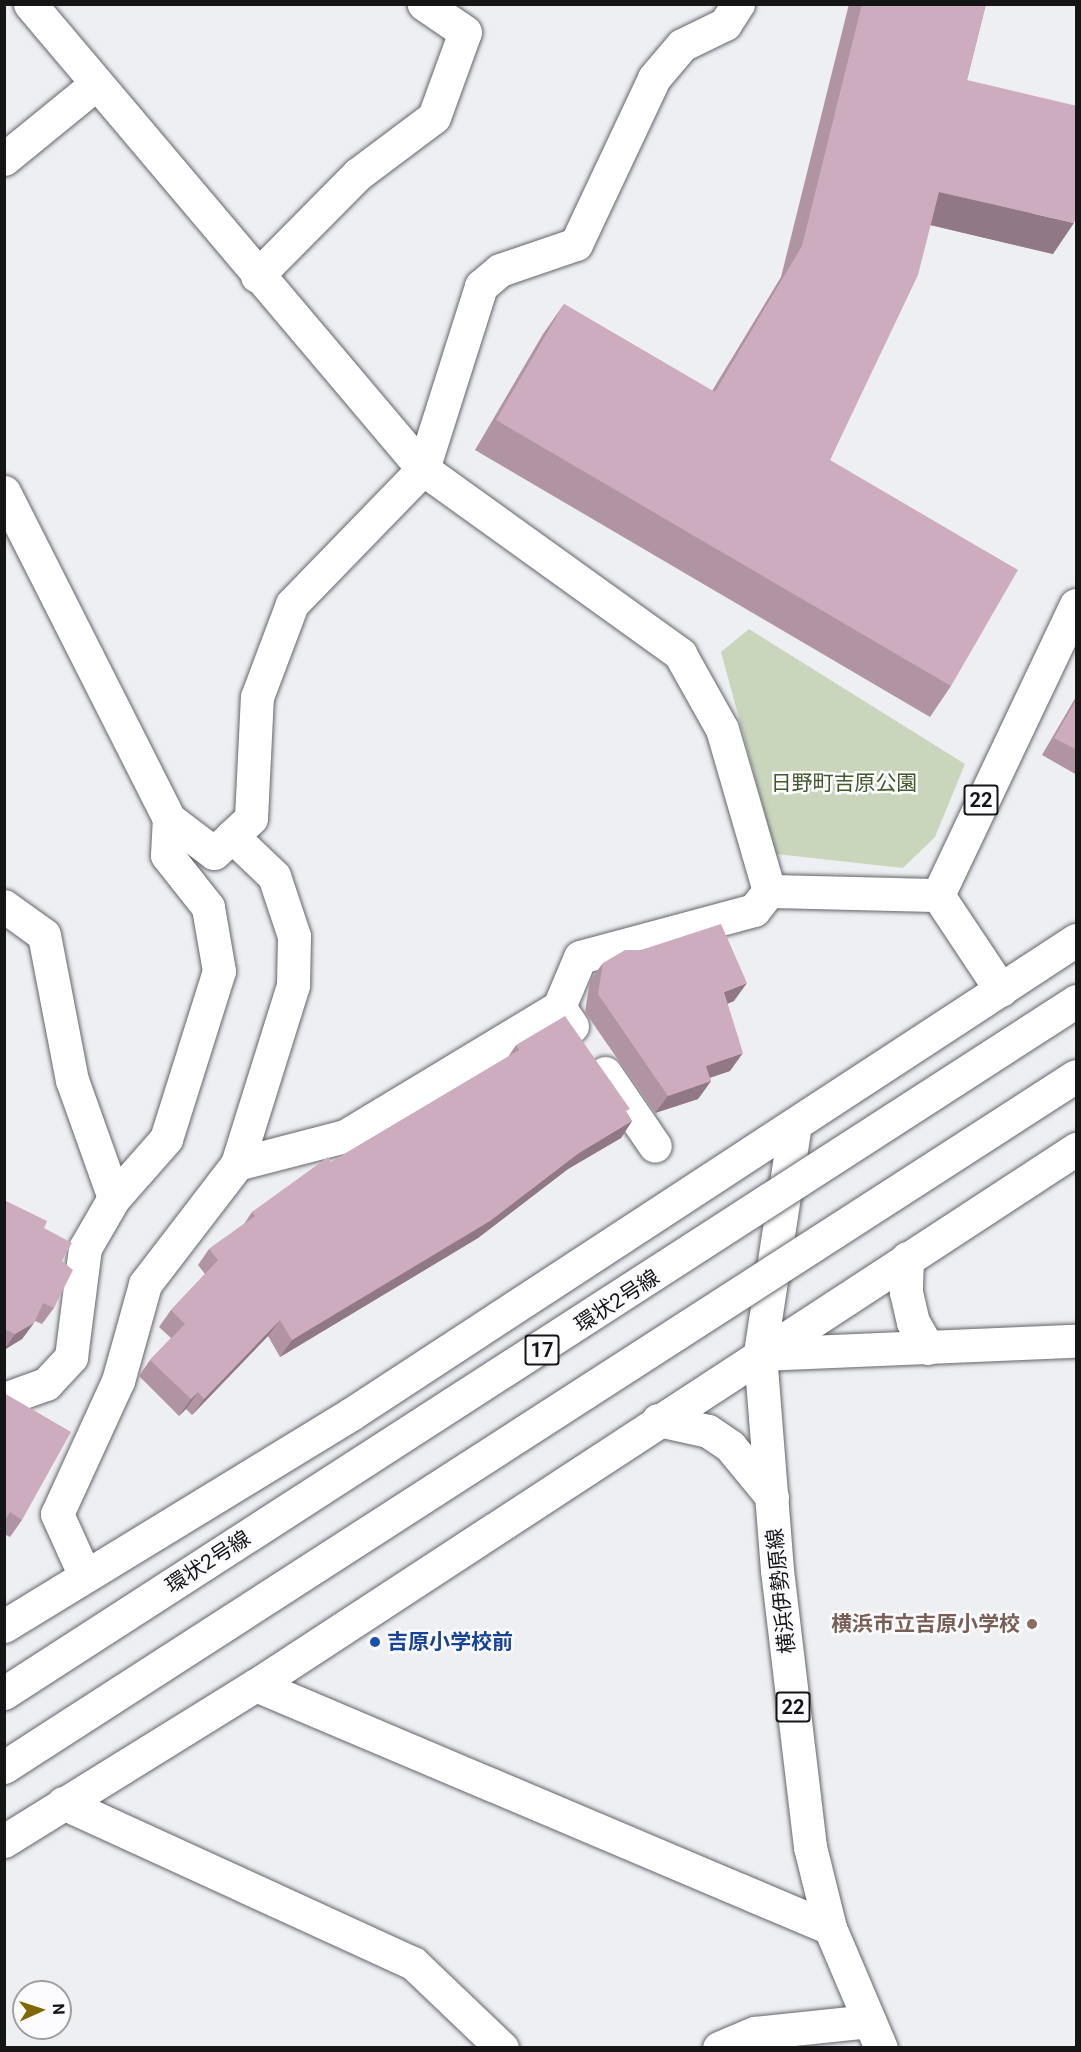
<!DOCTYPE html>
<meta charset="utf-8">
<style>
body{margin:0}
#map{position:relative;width:1081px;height:2052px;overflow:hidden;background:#eeeff3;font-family:Roboto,"Noto Sans JP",sans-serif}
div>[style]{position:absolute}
.green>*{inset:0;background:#c9d6bc}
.roads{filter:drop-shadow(0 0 2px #646569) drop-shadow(0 0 2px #646569)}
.minor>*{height:33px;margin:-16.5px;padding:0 16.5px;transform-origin:16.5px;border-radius:16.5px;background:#fff}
.major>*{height:33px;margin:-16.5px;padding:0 16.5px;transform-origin:16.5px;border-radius:16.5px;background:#fff}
.bridges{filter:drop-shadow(0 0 2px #646569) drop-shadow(0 0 2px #646569)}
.major-bridge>*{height:33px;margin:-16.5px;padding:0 16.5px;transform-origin:16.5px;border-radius:16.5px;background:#fff}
.wall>*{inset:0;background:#b194a4}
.shaded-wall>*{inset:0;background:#907886}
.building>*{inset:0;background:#ceacbf}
.dots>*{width:16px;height:16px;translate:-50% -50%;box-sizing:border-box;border:3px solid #fcfcff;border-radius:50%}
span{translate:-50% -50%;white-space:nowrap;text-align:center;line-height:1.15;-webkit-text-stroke:5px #fcfcff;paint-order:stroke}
.shield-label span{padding:2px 4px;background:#fcfcff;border:2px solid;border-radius:4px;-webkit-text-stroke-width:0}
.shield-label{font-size:20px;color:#151516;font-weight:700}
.park-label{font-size:21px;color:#425929}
.street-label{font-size:21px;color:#151516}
.education-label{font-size:21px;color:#785e54;font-weight:700}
.right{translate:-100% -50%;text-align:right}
.transit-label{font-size:21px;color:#164399;font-weight:700}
.left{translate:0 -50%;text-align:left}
.frame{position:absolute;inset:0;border:6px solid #151516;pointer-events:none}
.north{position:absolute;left:12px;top:1980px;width:60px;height:60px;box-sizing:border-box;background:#fcfcff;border:2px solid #a0a0a2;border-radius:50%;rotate:87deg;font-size:16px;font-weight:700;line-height:24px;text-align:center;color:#151516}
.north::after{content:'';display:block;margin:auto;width:21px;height:27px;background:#7f6800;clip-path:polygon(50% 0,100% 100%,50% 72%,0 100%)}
</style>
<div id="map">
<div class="green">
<div style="clip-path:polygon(749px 629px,965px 764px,935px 837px,903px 868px,776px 854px,721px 652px)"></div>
</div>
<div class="roads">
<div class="minor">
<div style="left:30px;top:4px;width:609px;rotate:49.8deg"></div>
<div style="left:423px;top:469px;width:317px;rotate:35.7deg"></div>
<div style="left:680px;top:654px;width:86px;rotate:60.8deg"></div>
<div style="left:722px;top:729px;width:169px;rotate:73.8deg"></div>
<div style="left:769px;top:891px;width:169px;rotate:1.4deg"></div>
<div style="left:4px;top:159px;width:119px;rotate:-39.2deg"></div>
<div style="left:257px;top:276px;width:144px;rotate:-45.3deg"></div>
<div style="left:358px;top:174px;width:95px;rotate:-36.9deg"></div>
<div style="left:434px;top:117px;width:90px;rotate:-70deg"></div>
<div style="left:465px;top:32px;width:50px;rotate:-145.7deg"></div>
<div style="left:4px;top:492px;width:366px;rotate:63.2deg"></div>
<div style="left:169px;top:819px;width:56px;rotate:37.1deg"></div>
<div style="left:214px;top:853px;width:25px;rotate:-43deg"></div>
<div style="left:4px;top:906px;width:49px;rotate:35.9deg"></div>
<div style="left:44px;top:935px;width:148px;rotate:79.1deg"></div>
<div style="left:72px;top:1080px;width:125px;rotate:70.4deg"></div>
<div style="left:114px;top:1198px;width:79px;rotate:-48.6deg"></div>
<div style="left:166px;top:1139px;width:176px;rotate:-72.5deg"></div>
<div style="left:219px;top:971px;width:65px;rotate:-99.8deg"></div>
<div style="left:208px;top:907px;width:66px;rotate:-128.3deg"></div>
<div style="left:167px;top:855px;width:36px;rotate:-87deg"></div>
<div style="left:572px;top:1026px;width:23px;rotate:-124deg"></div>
<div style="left:559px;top:1007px;width:54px;rotate:-67.2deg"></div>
<div style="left:580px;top:957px;width:180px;rotate:-15.1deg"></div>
<div style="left:754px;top:910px;width:24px;rotate:-52deg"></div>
<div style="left:605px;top:1073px;width:88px;rotate:55.6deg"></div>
<div style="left:237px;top:1164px;width:188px;rotate:-72.6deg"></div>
<div style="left:293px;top:985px;width:49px;rotate:-88.8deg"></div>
<div style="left:294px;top:936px;width:63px;rotate:-108.4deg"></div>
<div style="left:274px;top:876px;width:58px;rotate:-136.4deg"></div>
<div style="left:232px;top:836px;width:26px;rotate:-43deg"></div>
<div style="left:251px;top:818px;width:121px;rotate:-87.2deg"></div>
<div style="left:257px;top:697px;width:99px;rotate:-69.4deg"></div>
<div style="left:292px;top:604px;width:188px;rotate:-45.9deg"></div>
<div style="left:423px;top:469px;width:192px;rotate:-72.4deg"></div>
<div style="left:481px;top:286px;width:25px;rotate:-40deg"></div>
<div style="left:500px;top:270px;width:80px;rotate:-18.9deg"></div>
<div style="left:576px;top:244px;width:183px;rotate:-64.8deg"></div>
<div style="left:654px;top:78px;width:43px;rotate:-49.7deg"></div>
<div style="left:682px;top:45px;width:48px;rotate:-26deg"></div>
<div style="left:725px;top:24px;width:24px;rotate:-57deg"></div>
<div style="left:760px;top:1354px;width:316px;rotate:-2.4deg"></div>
<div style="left:4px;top:1399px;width:45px;rotate:-19.7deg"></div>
<div style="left:46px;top:1384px;width:37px;rotate:-47deg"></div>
<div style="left:71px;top:1357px;width:110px;rotate:-82.7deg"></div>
<div style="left:85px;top:1248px;width:58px;rotate:-59.9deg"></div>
<div style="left:85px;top:1576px;width:68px;rotate:-114.3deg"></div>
<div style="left:57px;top:1514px;width:146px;rotate:-65.4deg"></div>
<div style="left:118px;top:1381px;width:101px;rotate:-74.4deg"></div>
<div style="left:145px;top:1284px;width:151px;rotate:-52.5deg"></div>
<div style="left:237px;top:1164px;width:112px;rotate:-14.5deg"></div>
<div style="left:345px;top:1136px;width:250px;rotate:-31.1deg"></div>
<div style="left:256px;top:1685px;width:623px;rotate:22.95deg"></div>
<div style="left:63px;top:1803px;width:385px;rotate:24.6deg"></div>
<div style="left:413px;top:1963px;width:123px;rotate:43.7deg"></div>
<div style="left:719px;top:2048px;width:39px;rotate:-23deg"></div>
<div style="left:755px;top:2033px;width:115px;rotate:-6deg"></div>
</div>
<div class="major">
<div style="left:1001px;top:990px;width:114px;rotate:-123.6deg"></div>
<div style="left:938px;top:895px;width:321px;rotate:-64.6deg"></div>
<div style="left:795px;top:1124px;width:233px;rotate:98.7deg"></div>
<div style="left:760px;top:1354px;width:217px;rotate:85.5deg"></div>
<div style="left:777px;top:1570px;width:279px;rotate:83.2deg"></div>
<div style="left:810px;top:1847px;width:83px;rotate:76.1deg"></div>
<div style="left:830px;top:1928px;width:130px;rotate:67deg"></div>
<div style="left:907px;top:1258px;width:34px;rotate:92deg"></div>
<div style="left:906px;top:1292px;width:31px;rotate:77deg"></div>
<div style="left:913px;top:1322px;width:30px;rotate:60deg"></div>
<div style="left:658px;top:1420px;width:51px;rotate:12.4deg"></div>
<div style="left:708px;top:1431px;width:27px;rotate:34deg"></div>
<div style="left:730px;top:1446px;width:66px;rotate:50.5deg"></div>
<div style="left:4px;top:1626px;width:407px;rotate:-31.4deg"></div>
<div style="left:351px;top:1414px;width:866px;rotate:-33.18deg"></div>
<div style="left:4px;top:1841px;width:296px;rotate:-31.8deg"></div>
<div style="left:256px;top:1685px;width:980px;rotate:-33.17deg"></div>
</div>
</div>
<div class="bridges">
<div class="major-bridge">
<div style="left:4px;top:1693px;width:1276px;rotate:-32.84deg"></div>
<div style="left:4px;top:1767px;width:1275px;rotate:-32.81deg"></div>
</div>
</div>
<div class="wall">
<div style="clip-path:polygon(849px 4px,986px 4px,967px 80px,1053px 254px,930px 225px,830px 460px,951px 686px,930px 717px,475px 450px,543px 334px,564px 304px,712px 391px,781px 277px)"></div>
<div style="clip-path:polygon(1077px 695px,1077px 775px,1042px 755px)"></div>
<div style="clip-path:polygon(603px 963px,734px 1001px,727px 1004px,730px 1071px,710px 1078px,711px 1081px,698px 1099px,655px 1113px,585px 1012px,590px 980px)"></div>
<div style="clip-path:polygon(516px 1045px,627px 1113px,632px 1121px,621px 1138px,568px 1169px,478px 1238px,280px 1357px,268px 1336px,192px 1415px,186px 1409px,179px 1416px,139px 1376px,150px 1360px,171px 1338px,159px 1327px,171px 1310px,205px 1274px,198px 1265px,209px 1249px,244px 1224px,252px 1212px,331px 1162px,508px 1057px)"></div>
<div style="clip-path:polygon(4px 1200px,44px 1228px,62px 1261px,54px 1308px,42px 1324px,35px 1321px,22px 1339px,4px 1350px)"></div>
<div style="clip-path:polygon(4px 1393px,22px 1520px,10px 1537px,4px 1534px)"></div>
</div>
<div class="shaded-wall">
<div style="clip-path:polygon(939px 192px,1074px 223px,1053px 254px,918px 222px)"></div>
<div style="clip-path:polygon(747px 983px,734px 1001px,711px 1010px,724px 992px)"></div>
<div style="clip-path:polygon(743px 1053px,730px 1071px,693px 1083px,706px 1066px)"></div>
<div style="clip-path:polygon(711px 1081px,698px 1099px,655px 1113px,668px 1096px)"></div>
<div style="clip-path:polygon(632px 1121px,621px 1138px,568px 1169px,478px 1238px,280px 1357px,292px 1340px,579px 1153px)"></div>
<div style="clip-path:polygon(280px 1320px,268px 1336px,192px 1415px,204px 1399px)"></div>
<div style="clip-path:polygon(34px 1323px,22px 1339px,4px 1350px,15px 1334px)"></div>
<div style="clip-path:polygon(198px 1392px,186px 1409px,179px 1416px,191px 1399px)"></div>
</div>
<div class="building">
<div style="clip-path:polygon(862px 4px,986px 4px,967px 80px,1077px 106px,1077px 214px,1074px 223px,939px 192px,918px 275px,830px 460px,1018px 570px,951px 686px,496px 420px,564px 304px,715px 392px,802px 246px)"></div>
<div style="clip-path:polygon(1077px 699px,1077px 750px,1054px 738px)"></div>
<div style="clip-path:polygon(721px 924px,747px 983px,724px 992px,743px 1053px,706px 1066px,711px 1081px,668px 1096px,598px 994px,603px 963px,625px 950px,641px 950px)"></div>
<div style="clip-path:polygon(565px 1016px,630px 1109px,626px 1111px,632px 1121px,579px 1153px,490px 1221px,292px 1340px,280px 1320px,204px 1399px,198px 1392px,191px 1399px,150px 1360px,185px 1324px,171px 1310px,218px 1260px,209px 1249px,255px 1216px,252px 1212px,328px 1157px,331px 1162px,519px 1050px,516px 1045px)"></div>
<div style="clip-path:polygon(4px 1200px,47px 1221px,44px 1228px,72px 1243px,62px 1261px,73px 1270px,54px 1308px,43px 1303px,34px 1323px,15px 1334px,4px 1329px)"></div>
<div style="clip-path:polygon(4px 1393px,71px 1432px,22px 1520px,10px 1512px,4px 1522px)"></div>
</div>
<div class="dots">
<div style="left:1032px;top:1624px;background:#8d6e63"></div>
<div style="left:375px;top:1642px;background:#1a4fb4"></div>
</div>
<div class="shield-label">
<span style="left:981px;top:800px">22</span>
<span style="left:542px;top:1350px">17</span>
<span style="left:793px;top:1707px">22</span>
</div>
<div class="park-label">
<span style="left:844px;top:783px">日野町吉原公園</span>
</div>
<div class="street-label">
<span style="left:617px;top:1301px;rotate:-33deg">環状2号線</span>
<span style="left:208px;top:1562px;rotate:-33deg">環状2号線</span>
<span style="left:781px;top:1591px;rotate:-96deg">横浜伊勢原線</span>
</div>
<div class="education-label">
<span class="right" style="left:1020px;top:1624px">横浜市立吉原小学校</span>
</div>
<div class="transit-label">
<span class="left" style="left:387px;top:1642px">吉原小学校前</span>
</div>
<div class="frame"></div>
<div class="north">N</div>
</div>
